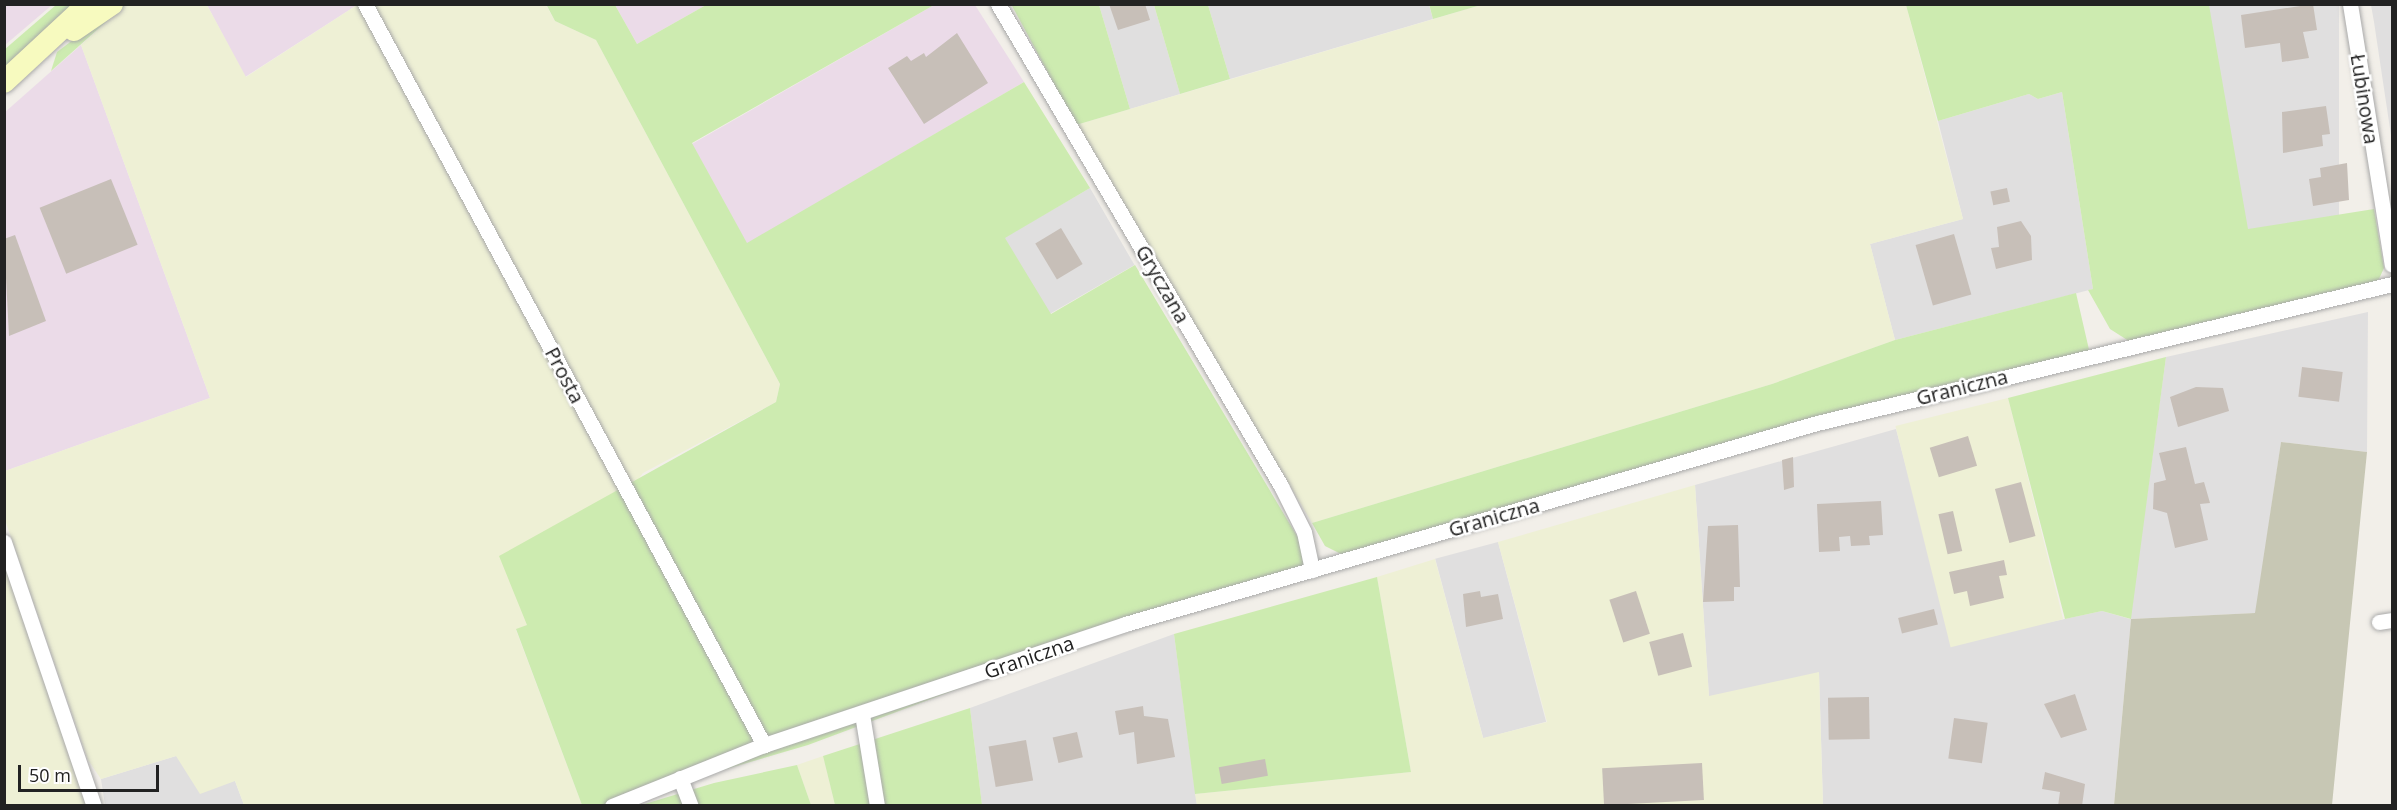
<!DOCTYPE html>
<meta charset="utf-8">
<style>
body{margin:0}
#map{position:relative;width:2397px;height:810px;overflow:hidden;background:#f2efe9;font-family:"Open Sans",sans-serif}
div>[style]{position:absolute}
.residential>*{inset:0;background:#e0dfdf;transform-origin:0 0}
.industrial>*{inset:0;background:#ebdbe8}
.construction>*{inset:0;background:#c7c7b4}
.farmland>*{inset:0;background:#eef0d5;transform-origin:0 0}
.grass>*{inset:0;background:#cdebb0}
.building>*{inset:0;background:#c7bfb8;transform-origin:0 0}
.roads{filter:drop-shadow(0 0 2px #a9a9a9) drop-shadow(0 0 2px #a9a9a9)}
.minor>*{height:15px;margin:-7.5px;padding:0 7.5px;transform-origin:7.5px;border-radius:7.5px;background:#fff}
.secondary>*{height:22px;margin:-11px;padding:0 11px;transform-origin:11px;border-radius:11px;background:#f7fabf}
span{translate:-50% -50%;white-space:nowrap;text-align:center;line-height:1.15;-webkit-text-stroke:5px #fff;paint-order:stroke}
.street-label{font-size:20px;color:#222}
.frame{position:absolute;inset:0;border:6px solid #222;pointer-events:none}
.scale{position:absolute;left:18px;top:765px;width:141px;height:27px;box-sizing:border-box;border:3px solid #222;border-top:0;padding-left:8px;font-size:18px;line-height:21px;white-space:nowrap;color:#222;-webkit-text-stroke:4px #fff;paint-order:stroke}
</style>
<div id="map">
<div class="residential">
<div style="clip-path:polygon(1099px 5px,1154px 5px,1180px 94px,1130px 109px)"></div>
<div style="clip-path:polygon(1208px 5px,1429px 5px,1433px 19px,1230px 79px)"></div>
<div style="left:2209px;top:5px;width:130px;height:227px"></div>
<div style="clip-path:polygon(2371px 5px,2392px 5px,2392px 142px,2374px 22px)"></div>
<div style="clip-path:polygon(2062px 92px,2093px 289px,1895px 340px,1870px 244px,1963px 219px,1938px 121px,2029px 94px,2038px 99px)"></div>
<div style="left:1090px;top:188px;width:89px;height:99px;rotate:60deg"></div>
<div style="clip-path:polygon(2368px 312px,2367px 452px,2281px 442px,2256px 613px,2131px 619px,2114px 805px,1823px 805px,1819px 673px,1709px 697px,1695px 485px,1896px 429px,1953px 643px,2102px 611px,2130px 619px,2166px 357px)"></div>
<div style="left:1498px;top:542px;width:186px;height:65px;rotate:75deg"></div>
<div style="clip-path:polygon(1174px 634px,1197px 805px,982px 805px,970px 708px)"></div>
<div style="clip-path:polygon(176px 756px,235px 781px,244px 805px,105px 805px,101px 779px)"></div>
</div>
<div class="industrial">
<div style="clip-path:polygon(5px 4px,52px 4px,52px 5px,5px 45px)"></div>
<div style="clip-path:polygon(207px 5px,357px 5px,245px 77px)"></div>
<div style="clip-path:polygon(615px 5px,706px 5px,637px 44px)"></div>
<div style="clip-path:polygon(934px 5px,975px 5px,1024px 82px,747px 244px,692px 144px)"></div>
<div style="clip-path:polygon(81px 45px,210px 398px,5px 471px,4px 113px)"></div>
</div>
<div class="construction">
<div style="clip-path:polygon(2281px 442px,2367px 452px,2332px 805px,2114px 805px,2131px 619px,2255px 613px)"></div>
</div>
<div class="farmland">
<div style="clip-path:polygon(125px 5px,207px 5px,246px 77px,357px 5px,546px 5px,555px 21px,596px 40px,780px 384px,776px 402px,643px 473px,527px 625px,516px 630px,582px 805px,244px 805px,235px 781px,200px 794px,176px 756px,101px 779px,88px 760px,5px 520px,5px 471px,210px 398px,81px 45px)"></div>
<div style="clip-path:polygon(1481px 5px,1906px 5px,1963px 219px,1870px 244px,1895px 340px,1772px 384px,1312px 523px,1076px 125px)"></div>
<div style="left:2008px;top:398px;width:228px;height:116px;rotate:76deg"></div>
<div style="clip-path:polygon(1695px 485px,1709px 696px,1819px 672px,1823px 805px,1197px 806px,1195px 794px,1411px 772px,1377px 577px,1435px 559px,1483px 738px,1547px 722px,1498px 542px)"></div>
<div style="clip-path:polygon(4px 561px,88px 805px,5px 805px)"></div>
<div style="clip-path:polygon(823px 756px,835px 805px,811px 805px,797px 765px)"></div>
</div>
<div class="grass">
<div style="clip-path:polygon(546px 4px,615px 5px,637px 44px,706px 5px,934px 5px,692px 143px,747px 243px,1024px 82px,1090px 188px,1005px 238px,1051px 314px,1135px 265px,1309px 556px,1308px 567px,1134px 623px,808px 745px,601px 806px,582px 805px,516px 629px,527px 625px,499px 556px,776px 402px,780px 384px,596px 40px,555px 21px)"></div>
<div style="clip-path:polygon(1011px 4px,1099px 5px,1130px 109px,1076px 125px)"></div>
<div style="clip-path:polygon(1429px 4px,1481px 4px,1481px 5px,1433px 19px)"></div>
<div style="clip-path:polygon(56px 5px,76px 5px,5px 67px,4px 50px)"></div>
<div style="clip-path:polygon(119px 5px,125px 5px,51px 71px,57px 52px)"></div>
<div style="clip-path:polygon(1154px 5px,1208px 5px,1230px 79px,1180px 94px)"></div>
<div style="clip-path:polygon(1906px 5px,2209px 5px,2248px 229px,2374px 209px,2384px 268px,2379px 279px,2368px 289px,2132px 343px,2110px 329px,2088px 290px,2093px 289px,2062px 92px,2038px 99px,2029px 94px,1938px 121px)"></div>
<div style="clip-path:polygon(2076px 293px,2090px 354px,1349px 558px,1325px 546px,1312px 523px,1772px 384px,1895px 340px)"></div>
<div style="clip-path:polygon(2166px 357px,2131px 619px,2102px 611px,2065px 619px,2008px 398px)"></div>
<div style="clip-path:polygon(1377px 577px,1411px 772px,1195px 794px,1174px 634px)"></div>
<div style="clip-path:polygon(970px 708px,982px 805px,835px 805px,823px 756px)"></div>
<div style="clip-path:polygon(797px 765px,811px 805px,638px 806px,714px 783px)"></div>
</div>
<div class="building">
<div style="clip-path:polygon(1109px 4px,1145px 4px,1150px 20px,1118px 30px)"></div>
<div style="clip-path:polygon(2313px 4px,2317px 30px,2303px 32px,2309px 58px,2282px 62px,2280px 43px,2245px 48px,2241px 15px)"></div>
<div style="clip-path:polygon(957px 33px,988px 83px,924px 124px,888px 68px,907px 56px,911px 61px,924px 53px,926px 57px)"></div>
<div style="clip-path:polygon(2326px 106px,2330px 134px,2322px 135px,2323px 146px,2283px 153px,2282px 112px)"></div>
<div style="clip-path:polygon(2347px 163px,2349px 200px,2313px 206px,2309px 179px,2321px 177px,2320px 168px)"></div>
<div style="left:111px;top:179px;width:71px;height:77px;rotate:68deg"></div>
<div style="left:2007px;top:188px;width:14px;height:17px;rotate:78deg"></div>
<div style="clip-path:polygon(2021px 221px,2031px 236px,2032px 260px,1996px 269px,1991px 248px,1999px 247px,1997px 227px)"></div>
<div style="left:1061px;top:228px;width:42px;height:30px;rotate:59deg"></div>
<div style="left:1954px;top:234px;width:63px;height:40px;rotate:74deg"></div>
<div style="clip-path:polygon(15px 235px,46px 321px,9px 336px,4px 239px)"></div>
<div style="left:2302px;top:367px;width:41px;height:30px;rotate:7deg"></div>
<div style="clip-path:polygon(2196px 387px,2223px 388px,2229px 411px,2178px 427px,2170px 397px)"></div>
<div style="left:1968px;top:436px;width:31px;height:40px;rotate:73deg"></div>
<div style="clip-path:polygon(2186px 447px,2195px 484px,2204px 482px,2210px 503px,2200px 504px,2208px 540px,2175px 548px,2167px 513px,2153px 509px,2154px 483px,2166px 480px,2159px 453px)"></div>
<div style="clip-path:polygon(1793px 457px,1794px 487px,1784px 490px,1782px 460px)"></div>
<div style="left:2021px;top:482px;width:56px;height:27px;rotate:75deg"></div>
<div style="clip-path:polygon(1881px 501px,1883px 535px,1869px 536px,1870px 545px,1851px 546px,1850px 536px,1839px 537px,1840px 551px,1819px 552px,1817px 504px)"></div>
<div style="left:1953px;top:511px;width:41px;height:15px;rotate:77deg"></div>
<div style="clip-path:polygon(1738px 525px,1740px 587px,1734px 587px,1734px 601px,1703px 602px,1708px 526px)"></div>
<div style="clip-path:polygon(2004px 560px,2007px 575px,1999px 576px,2004px 598px,1970px 606px,1967px 591px,1954px 594px,1949px 572px)"></div>
<div style="clip-path:polygon(1480px 591px,1481px 597px,1498px 594px,1503px 619px,1466px 627px,1463px 594px)"></div>
<div style="left:1636px;top:591px;width:45px;height:28px;rotate:72deg"></div>
<div style="left:1934px;top:609px;width:16px;height:37px;rotate:76deg"></div>
<div style="left:1683px;top:633px;width:35px;height:35px;rotate:75deg"></div>
<div style="clip-path:polygon(2075px 694px,2087px 730px,2061px 738px,2044px 704px)"></div>
<div style="left:1869px;top:697px;width:42px;height:41px;rotate:89deg"></div>
<div style="clip-path:polygon(1143px 706px,1144px 716px,1168px 719px,1175px 757px,1137px 764px,1134px 732px,1119px 735px,1115px 711px)"></div>
<div style="left:1954px;top:718px;width:34px;height:41px;rotate:8deg"></div>
<div style="left:1077px;top:732px;width:26px;height:25px;rotate:77deg"></div>
<div style="left:1026px;top:740px;width:41px;height:38px;rotate:80deg"></div>
<div style="left:1265px;top:759px;width:17px;height:47px;rotate:80deg"></div>
<div style="left:1702px;top:763px;width:37px;height:100px;rotate:87deg"></div>
<div style="clip-path:polygon(2045px 772px,2085px 784px,2082px 806px,2058px 806px,2060px 792px,2042px 789px)"></div>
</div>
<div class="roads">
<div class="minor">
<div style="left:365px;top:4px;width:842px;rotate:61.7deg"></div>
<div style="left:998px;top:4px;width:559px;rotate:59.58deg"></div>
<div style="left:1281px;top:486px;width:51px;rotate:63.4deg"></div>
<div style="left:1304px;top:532px;width:39px;rotate:78deg"></div>
<div style="left:2350px;top:4px;width:264px;rotate:80.9deg"></div>
<div style="left:4px;top:542px;width:279px;rotate:71.2deg"></div>
<div style="left:2379px;top:622px;width:13px;rotate:-9deg"></div>
<div style="left:862px;top:714px;width:93px;rotate:80.7deg"></div>
<div style="left:680px;top:778px;width:30px;rotate:69deg"></div>
<div style="left:612px;top:806px;width:164px;rotate:-21.9deg"></div>
<div style="left:764px;top:745px;width:381px;rotate:-18.5deg"></div>
<div style="left:1125px;top:624px;width:721px;rotate:-16.2deg"></div>
<div style="left:1817px;top:423px;width:592px;rotate:-13.59deg"></div>
</div>
<div class="secondary">
<div style="left:74px;top:30px;width:46px;rotate:-34.4deg"></div>
<div style="left:4px;top:82px;width:115px;rotate:-42.9deg"></div>
</div>
</div>
<div class="street-label">
<span style="left:2365px;top:99px;rotate:81deg">Łubinowa</span>
<span style="left:1163px;top:284px;rotate:60deg">Gryczana</span>
<span style="left:565px;top:375px;rotate:62deg">Prosta</span>
<span style="left:1962px;top:387px;rotate:-14deg">Graniczna</span>
<span style="left:1494px;top:517px;rotate:-16deg">Graniczna</span>
<span style="left:1029px;top:657px;rotate:-19deg">Graniczna</span>
</div>
<div class="frame"></div>
<div class="scale">50 m</div>
</div>
